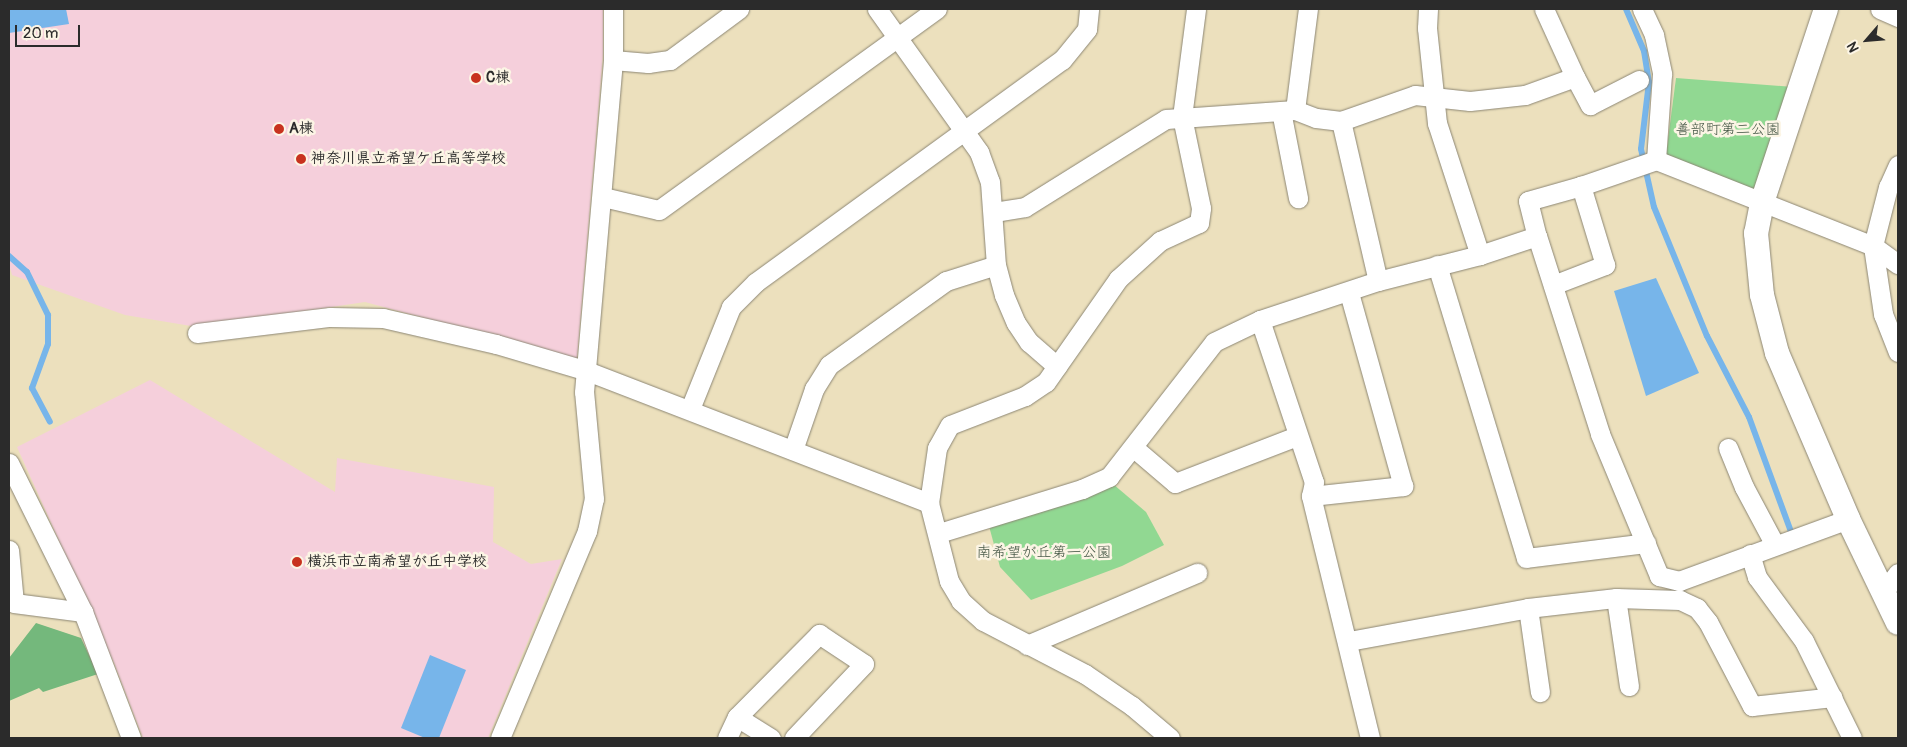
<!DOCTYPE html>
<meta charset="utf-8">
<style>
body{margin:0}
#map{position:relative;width:1907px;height:747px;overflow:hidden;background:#ece0bd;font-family:Pangolin,"Klee One",sans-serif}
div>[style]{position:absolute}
.built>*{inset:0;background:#f5cfdb}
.green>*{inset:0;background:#91d892}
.forest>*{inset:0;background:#74b87c}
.water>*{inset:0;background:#77b5ea}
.stream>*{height:6px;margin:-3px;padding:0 3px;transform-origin:3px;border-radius:3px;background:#77b5ea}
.roads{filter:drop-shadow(0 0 1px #8c8674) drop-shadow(0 0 1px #8c8674)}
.minor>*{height:19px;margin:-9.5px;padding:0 9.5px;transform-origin:9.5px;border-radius:9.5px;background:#fff}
.tertiary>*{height:24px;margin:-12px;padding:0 12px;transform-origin:12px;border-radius:12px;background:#fff}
.dots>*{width:14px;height:14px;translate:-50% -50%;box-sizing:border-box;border:2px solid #fcf5e5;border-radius:50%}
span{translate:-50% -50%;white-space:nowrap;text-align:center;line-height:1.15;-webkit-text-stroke:5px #fcf5e5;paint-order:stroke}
.poi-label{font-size:15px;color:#2b2b2b;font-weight:700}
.left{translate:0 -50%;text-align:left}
.park-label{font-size:15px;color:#445645}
.frame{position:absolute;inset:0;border:10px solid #2b2b2b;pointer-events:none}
.north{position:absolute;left:1842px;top:15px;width:50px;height:50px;-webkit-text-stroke:4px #fcf5e5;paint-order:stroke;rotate:243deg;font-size:14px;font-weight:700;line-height:20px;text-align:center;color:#2b2b2b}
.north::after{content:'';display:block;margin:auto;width:18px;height:22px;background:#2b2b2b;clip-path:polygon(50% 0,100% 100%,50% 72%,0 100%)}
.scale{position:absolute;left:15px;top:25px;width:65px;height:22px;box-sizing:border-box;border:2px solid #2b2b2b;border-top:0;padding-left:6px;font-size:15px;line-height:18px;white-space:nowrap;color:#2b2b2b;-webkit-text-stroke:4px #fcf5e5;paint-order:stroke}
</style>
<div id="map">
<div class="built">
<div style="clip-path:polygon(9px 9px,603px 9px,603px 54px,577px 359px,365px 302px,197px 327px,125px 315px,12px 275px,9px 264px)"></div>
<div style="clip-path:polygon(150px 380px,335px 492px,337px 458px,494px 487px,493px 542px,531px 564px,562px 559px,488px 738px,143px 738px,114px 663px,17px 447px)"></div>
</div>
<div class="green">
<div style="clip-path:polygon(1676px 78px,1793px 87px,1759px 194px,1666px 155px)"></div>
<div style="clip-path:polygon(1113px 484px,1146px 512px,1164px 545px,1122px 566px,1031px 600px,1000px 567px,989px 526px)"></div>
</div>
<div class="forest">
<div style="clip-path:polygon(36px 623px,81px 638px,98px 674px,43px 692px,39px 688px,9px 701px,9px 658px)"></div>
</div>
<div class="water">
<div style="clip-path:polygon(9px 9px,66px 9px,69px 24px,9px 33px)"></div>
<div style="clip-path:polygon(1656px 278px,1699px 373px,1646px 396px,1614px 291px)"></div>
<div style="clip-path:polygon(430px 655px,466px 670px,439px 738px,425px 738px,401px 728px)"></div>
</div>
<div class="stream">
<div style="left:1626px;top:9px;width:46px;rotate:66.8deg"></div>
<div style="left:1644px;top:51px;width:31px;rotate:81deg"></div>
<div style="left:1649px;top:82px;width:67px;rotate:96.8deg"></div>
<div style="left:1641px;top:149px;width:59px;rotate:77.4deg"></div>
<div style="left:1654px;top:207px;width:139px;rotate:67.7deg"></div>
<div style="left:1707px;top:336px;width:91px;rotate:62.6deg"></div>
<div style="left:1749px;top:417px;width:122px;rotate:69.9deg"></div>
<div style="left:9px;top:256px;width:24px;rotate:42deg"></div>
<div style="left:27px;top:272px;width:48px;rotate:64deg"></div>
<div style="left:48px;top:315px;width:29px;rotate:90deg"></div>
<div style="left:48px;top:344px;width:47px;rotate:110deg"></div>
<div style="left:32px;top:388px;width:38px;rotate:62deg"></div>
</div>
<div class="roads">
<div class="minor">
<div style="left:877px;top:9px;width:176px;rotate:54.5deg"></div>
<div style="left:979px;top:152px;width:32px;rotate:70deg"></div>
<div style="left:990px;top:182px;width:83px;rotate:85.9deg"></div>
<div style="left:996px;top:265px;width:31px;rotate:75deg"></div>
<div style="left:1004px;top:295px;width:30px;rotate:67deg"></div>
<div style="left:1016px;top:323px;width:23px;rotate:56deg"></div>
<div style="left:1029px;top:342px;width:37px;rotate:41deg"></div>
<div style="left:1428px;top:9px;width:19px;rotate:93deg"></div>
<div style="left:1427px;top:28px;width:96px;rotate:84deg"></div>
<div style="left:1437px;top:123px;width:139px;rotate:72deg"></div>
<div style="left:1642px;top:9px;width:29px;rotate:65deg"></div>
<div style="left:1654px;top:35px;width:40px;rotate:78deg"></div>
<div style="left:1662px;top:74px;width:86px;rotate:94deg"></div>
<div style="left:1880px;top:9px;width:20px;rotate:24deg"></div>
<div style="left:613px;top:60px;width:35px;rotate:5deg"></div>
<div style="left:648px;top:63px;width:22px;rotate:-8deg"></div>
<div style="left:670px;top:60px;width:86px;rotate:-36.5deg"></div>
<div style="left:1575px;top:77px;width:32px;rotate:62deg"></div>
<div style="left:1590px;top:105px;width:55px;rotate:-27deg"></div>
<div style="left:1295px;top:110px;width:102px;rotate:-82.7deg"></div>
<div style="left:1281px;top:111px;width:89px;rotate:78.9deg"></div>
<div style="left:1341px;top:121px;width:164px;rotate:77deg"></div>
<div style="left:1898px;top:165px;width:24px;rotate:114deg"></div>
<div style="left:1888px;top:187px;width:61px;rotate:104.3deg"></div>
<div style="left:1873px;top:246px;width:69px;rotate:81.6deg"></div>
<div style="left:1883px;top:314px;width:41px;rotate:68.5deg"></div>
<div style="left:1581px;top:186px;width:79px;rotate:-19.1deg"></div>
<div style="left:1656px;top:160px;width:233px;rotate:21.6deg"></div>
<div style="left:1873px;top:246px;width:31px;rotate:36deg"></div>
<div style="left:603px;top:197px;width:57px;rotate:13.1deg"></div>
<div style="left:659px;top:210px;width:343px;rotate:-35.9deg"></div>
<div style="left:994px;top:212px;width:31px;rotate:-9deg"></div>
<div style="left:1025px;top:207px;width:166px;rotate:-32deg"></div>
<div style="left:1166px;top:119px;width:129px;rotate:-4deg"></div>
<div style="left:1295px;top:110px;width:22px;rotate:21deg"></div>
<div style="left:1316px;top:118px;width:25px;rotate:7deg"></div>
<div style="left:1341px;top:121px;width:78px;rotate:-19.4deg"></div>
<div style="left:1415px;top:95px;width:55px;rotate:6.2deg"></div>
<div style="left:1470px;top:101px;width:55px;rotate:-6.2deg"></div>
<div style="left:1525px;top:95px;width:53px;rotate:-19.8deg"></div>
<div style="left:1575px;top:77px;width:75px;rotate:-114.5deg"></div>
<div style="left:1437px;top:265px;width:306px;rotate:73.1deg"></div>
<div style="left:1526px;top:558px;width:121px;rotate:-7.1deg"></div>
<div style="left:1553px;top:285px;width:56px;rotate:-21deg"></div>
<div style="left:1605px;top:265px;width:83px;rotate:-106.9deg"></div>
<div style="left:1581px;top:186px;width:55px;rotate:164.2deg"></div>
<div style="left:1528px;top:201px;width:36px;rotate:76deg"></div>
<div style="left:1537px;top:236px;width:208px;rotate:72.3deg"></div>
<div style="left:1600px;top:434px;width:154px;rotate:67.4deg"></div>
<div style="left:1659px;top:576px;width:21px;rotate:14deg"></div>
<div style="left:1679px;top:581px;width:180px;rotate:-20.1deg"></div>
<div style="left:1260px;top:320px;width:171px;rotate:71.6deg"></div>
<div style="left:1314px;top:482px;width:14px;rotate:102deg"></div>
<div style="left:1311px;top:496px;width:249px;rotate:76.3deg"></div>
<div style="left:197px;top:333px;width:134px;rotate:-6.9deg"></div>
<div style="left:330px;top:317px;width:53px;rotate:1.1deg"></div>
<div style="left:383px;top:318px;width:116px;rotate:13deg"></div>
<div style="left:496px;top:344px;width:95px;rotate:16.5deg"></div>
<div style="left:587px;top:371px;width:367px;rotate:21.1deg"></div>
<div style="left:690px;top:409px;width:110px;rotate:-68.1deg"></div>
<div style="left:731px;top:307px;width:35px;rotate:-45deg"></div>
<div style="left:756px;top:282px;width:378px;rotate:-36deg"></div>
<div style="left:1062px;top:60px;width:40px;rotate:-51deg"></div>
<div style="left:1087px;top:29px;width:20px;rotate:-84deg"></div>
<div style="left:1134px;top:448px;width:54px;rotate:40.5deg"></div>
<div style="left:1175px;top:483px;width:131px;rotate:-21.1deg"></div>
<div style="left:1728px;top:448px;width:42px;rotate:67.7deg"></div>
<div style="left:1744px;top:487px;width:66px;rotate:61.9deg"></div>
<div style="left:793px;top:450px;width:65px;rotate:-71deg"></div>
<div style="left:814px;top:389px;width:28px;rotate:-58deg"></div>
<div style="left:829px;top:365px;width:144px;rotate:-35.7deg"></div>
<div style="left:946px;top:281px;width:52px;rotate:-17.7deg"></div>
<div style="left:9px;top:463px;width:166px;rotate:63.6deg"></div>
<div style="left:83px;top:612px;width:135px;rotate:69.1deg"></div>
<div style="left:1311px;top:496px;width:93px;rotate:-6.2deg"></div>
<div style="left:1403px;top:486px;width:201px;rotate:-105.6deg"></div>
<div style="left:939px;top:533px;width:150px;rotate:-17.1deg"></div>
<div style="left:1082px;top:489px;width:30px;rotate:-24deg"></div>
<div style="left:1109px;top:477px;width:171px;rotate:-52.1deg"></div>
<div style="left:1214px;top:342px;width:51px;rotate:-25.6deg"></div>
<div style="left:1260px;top:320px;width:124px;rotate:-18.3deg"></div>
<div style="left:1378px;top:281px;width:105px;rotate:-14.3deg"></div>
<div style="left:1480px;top:255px;width:60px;rotate:-18.4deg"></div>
<div style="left:9px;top:550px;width:53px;rotate:84.6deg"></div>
<div style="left:14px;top:603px;width:70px;rotate:7.4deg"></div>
<div style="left:1750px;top:554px;width:24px;rotate:73deg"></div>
<div style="left:1757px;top:577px;width:79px;rotate:53.7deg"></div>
<div style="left:1804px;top:641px;width:108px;rotate:63.7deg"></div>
<div style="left:1882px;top:594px;width:26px;rotate:-53deg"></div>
<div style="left:1616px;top:598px;width:89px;rotate:81.6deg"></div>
<div style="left:1528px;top:608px;width:85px;rotate:81.9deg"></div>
<div style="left:1349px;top:641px;width:182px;rotate:-10.4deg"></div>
<div style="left:1528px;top:608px;width:89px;rotate:-6.5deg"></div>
<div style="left:1616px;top:598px;width:64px;rotate:1.8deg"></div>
<div style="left:1680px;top:600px;width:19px;rotate:25deg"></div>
<div style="left:1697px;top:608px;width:18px;rotate:52deg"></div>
<div style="left:1708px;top:622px;width:95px;rotate:62.4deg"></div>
<div style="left:1752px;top:706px;width:81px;rotate:-6.3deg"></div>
<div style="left:1027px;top:645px;width:185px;rotate:-23deg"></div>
<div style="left:737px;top:717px;width:40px;rotate:32deg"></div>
<div style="left:500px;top:738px;width:225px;rotate:-67.2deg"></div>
<div style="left:587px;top:531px;width:33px;rotate:-78deg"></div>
<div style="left:594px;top:499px;width:107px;rotate:-95.3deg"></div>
<div style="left:584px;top:392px;width:333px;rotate:-85deg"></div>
<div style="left:613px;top:60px;width:51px;rotate:-90deg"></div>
<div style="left:727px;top:738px;width:23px;rotate:-65deg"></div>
<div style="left:737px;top:717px;width:117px;rotate:-45.3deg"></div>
<div style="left:819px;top:634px;width:54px;rotate:33.7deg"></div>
<div style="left:864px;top:664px;width:102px;rotate:133.4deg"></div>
<div style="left:1170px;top:738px;width:50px;rotate:-139.9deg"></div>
<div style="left:1132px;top:706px;width:57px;rotate:-145.8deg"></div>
<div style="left:1085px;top:674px;width:115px;rotate:-152.5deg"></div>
<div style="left:983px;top:621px;width:30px;rotate:-138deg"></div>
<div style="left:961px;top:601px;width:23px;rotate:-121deg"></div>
<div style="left:949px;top:581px;width:81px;rotate:-104.4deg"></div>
<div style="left:929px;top:503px;width:56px;rotate:-81.7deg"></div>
<div style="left:937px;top:448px;width:26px;rotate:-61deg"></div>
<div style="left:950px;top:425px;width:80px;rotate:-21.1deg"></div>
<div style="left:1025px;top:396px;width:25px;rotate:-34deg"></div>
<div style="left:1046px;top:382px;width:126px;rotate:-55deg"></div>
<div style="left:1118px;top:279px;width:57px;rotate:-42.1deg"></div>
<div style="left:1160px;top:241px;width:43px;rotate:-24.8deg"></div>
<div style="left:1199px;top:223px;width:15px;rotate:-82deg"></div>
<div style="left:1201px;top:208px;width:93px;rotate:-101.8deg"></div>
<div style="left:1182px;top:117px;width:109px;rotate:-82.6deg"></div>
</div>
<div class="tertiary">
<div style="left:1826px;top:9px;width:204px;rotate:108.3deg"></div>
<div style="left:1762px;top:203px;width:31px;rotate:101deg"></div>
<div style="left:1756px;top:233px;width:62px;rotate:84.5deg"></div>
<div style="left:1762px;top:295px;width:60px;rotate:75.5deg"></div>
<div style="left:1777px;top:353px;width:181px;rotate:66.8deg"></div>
<div style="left:1848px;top:519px;width:115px;rotate:64.3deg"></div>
</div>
</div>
<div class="dots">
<div style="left:476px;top:78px;background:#c8321e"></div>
<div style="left:279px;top:129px;background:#c8321e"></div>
<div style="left:301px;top:159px;background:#c8321e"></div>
<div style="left:297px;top:562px;background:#c8321e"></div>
</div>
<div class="poi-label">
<span class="left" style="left:486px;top:78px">C棟</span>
<span class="left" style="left:289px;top:129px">A棟</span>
<span class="left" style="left:311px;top:159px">神奈川県立希望ケ丘高等学校</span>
<span class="left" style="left:307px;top:562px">横浜市立南希望が丘中学校</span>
</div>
<div class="park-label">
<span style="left:1728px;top:130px">善部町第二公園</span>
<span style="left:1044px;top:553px">南希望が丘第一公園</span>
</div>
<div class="frame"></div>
<div class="north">N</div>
<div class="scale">20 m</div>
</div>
